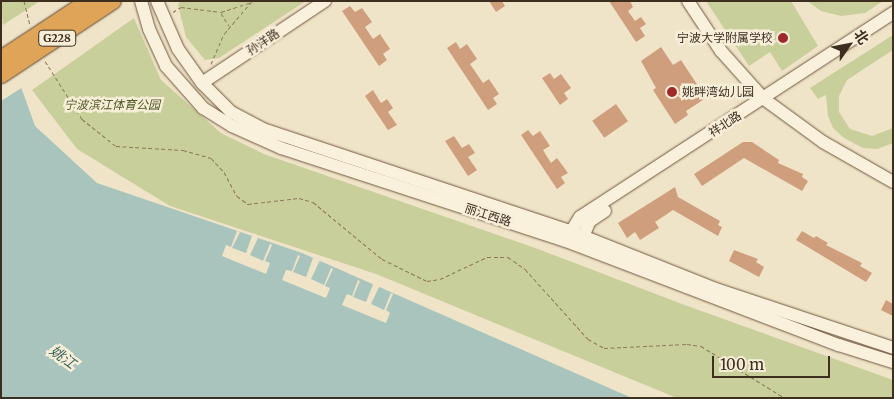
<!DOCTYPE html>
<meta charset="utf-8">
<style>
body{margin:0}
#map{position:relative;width:894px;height:399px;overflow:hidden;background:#f0e4c8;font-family:Merriweather,"Noto Sans SC",serif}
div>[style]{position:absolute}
.green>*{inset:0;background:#c9cf9b}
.water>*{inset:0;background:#a9c4bc}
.pier>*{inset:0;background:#f0e4c8}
.building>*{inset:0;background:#cf9f7d;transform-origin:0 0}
.path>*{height:1px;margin-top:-0.5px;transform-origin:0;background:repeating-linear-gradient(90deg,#8d765c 0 4px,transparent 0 6.5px)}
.roads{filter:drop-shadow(0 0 1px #6f573f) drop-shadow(0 0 1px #6f573f)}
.secondary>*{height:12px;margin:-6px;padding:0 6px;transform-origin:6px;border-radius:6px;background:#faf1dc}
.bridges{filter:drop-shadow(0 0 1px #5b4430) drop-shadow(0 0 1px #5b4430)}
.highway-bridge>*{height:16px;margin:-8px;padding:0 8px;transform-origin:8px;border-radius:8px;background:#e0a458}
.dots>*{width:14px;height:14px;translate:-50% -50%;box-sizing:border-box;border:2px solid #f7eed8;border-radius:50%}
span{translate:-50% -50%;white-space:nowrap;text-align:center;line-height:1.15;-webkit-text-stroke:5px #f7eed8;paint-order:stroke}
.shield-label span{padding:1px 4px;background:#f7eed8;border:1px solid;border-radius:4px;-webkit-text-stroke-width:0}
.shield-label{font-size:11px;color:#3d2e20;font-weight:700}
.poi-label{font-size:12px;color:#3d2e20}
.right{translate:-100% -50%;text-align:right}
.left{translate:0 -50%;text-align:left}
.street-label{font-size:12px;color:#3d2e20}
.park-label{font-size:12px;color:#4d5a26;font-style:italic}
.water-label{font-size:14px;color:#2f5d5a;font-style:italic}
.frame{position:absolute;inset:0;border:2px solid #3d2e20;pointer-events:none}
.north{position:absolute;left:824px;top:20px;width:50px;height:50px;-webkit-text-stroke:4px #f7eed8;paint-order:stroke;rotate:57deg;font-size:14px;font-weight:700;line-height:20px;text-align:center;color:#3d2e20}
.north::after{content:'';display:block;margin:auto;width:18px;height:22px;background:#3d2e20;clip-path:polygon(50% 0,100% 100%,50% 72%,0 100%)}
.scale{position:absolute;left:712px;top:356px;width:118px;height:22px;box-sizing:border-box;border:2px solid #3d2e20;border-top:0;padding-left:6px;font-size:15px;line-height:18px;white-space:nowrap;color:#3d2e20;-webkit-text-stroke:4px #f7eed8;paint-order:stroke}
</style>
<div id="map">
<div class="green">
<div style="clip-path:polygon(1px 1px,40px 1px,3px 25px)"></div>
<div style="clip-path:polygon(180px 1px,306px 1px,219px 58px,205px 60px,186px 37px,178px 5px)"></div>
<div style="clip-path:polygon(706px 1px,791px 1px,818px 46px,782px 71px,770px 52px,749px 66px)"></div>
<div style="clip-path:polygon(807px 1px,843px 2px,883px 1px,865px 13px,841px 16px,821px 11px)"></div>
<div style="clip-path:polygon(134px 18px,161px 80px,221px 133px,264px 154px,538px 249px,682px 304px,893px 380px,893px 398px,677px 398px,376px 274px,170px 206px,77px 149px,32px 90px)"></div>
<div style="clip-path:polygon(893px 35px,893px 50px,847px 80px,839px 96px,839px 112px,850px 129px,872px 136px,893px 128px,893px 143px,877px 149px,863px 148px,844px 138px,833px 128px,828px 116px,826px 95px,818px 99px,810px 88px)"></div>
</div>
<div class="water">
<div style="clip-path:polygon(1px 31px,35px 126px,97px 183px,302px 253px,632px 398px,1px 398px)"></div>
</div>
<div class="pier">
<div style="clip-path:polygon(4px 32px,23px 87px,1px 101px,1px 34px)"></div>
<div style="clip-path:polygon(237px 231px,240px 232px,232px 248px,246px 253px,253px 233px,259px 236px,250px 255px,263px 261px,270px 244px,272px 245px,265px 261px,270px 263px,266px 274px,222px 256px,226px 245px,231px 247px)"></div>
<div style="clip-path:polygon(298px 255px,300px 256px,293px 272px,306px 277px,313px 258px,320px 260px,311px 279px,324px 285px,331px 268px,333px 269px,325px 286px,330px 288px,326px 298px,282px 280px,286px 270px,292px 271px)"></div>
<div style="clip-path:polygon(358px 280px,360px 281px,353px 297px,366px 302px,374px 282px,380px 285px,371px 304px,384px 310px,391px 293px,393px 294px,386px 310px,390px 313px,386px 323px,342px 305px,347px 294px,352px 296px)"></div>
</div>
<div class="building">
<div style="clip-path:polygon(489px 1px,502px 1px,505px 6px,496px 12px)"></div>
<div style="clip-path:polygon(609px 1px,630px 1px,633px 7px,628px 11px,635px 21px,641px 17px,646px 24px,640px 28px,645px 36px,636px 42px)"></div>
<div style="clip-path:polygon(350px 6px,355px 12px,362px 8px,372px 22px,365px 27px,373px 39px,380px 34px,390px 49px,383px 54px,387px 60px,379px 66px,342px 11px)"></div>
<div style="clip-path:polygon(456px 42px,460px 49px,467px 44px,477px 59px,470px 64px,483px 83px,489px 79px,499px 94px,493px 98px,497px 104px,488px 110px,447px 48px)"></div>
<div style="clip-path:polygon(661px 47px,673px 65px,681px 60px,706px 98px,686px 111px,688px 115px,675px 124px,653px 90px,656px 88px,641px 61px)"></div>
<div style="clip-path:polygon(550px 73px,554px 79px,561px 74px,571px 88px,564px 93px,568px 99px,560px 105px,542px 78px)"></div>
<div style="clip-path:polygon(373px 90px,381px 103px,387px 99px,393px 108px,388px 112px,397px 125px,388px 130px,365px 96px)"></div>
<div style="left:616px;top:104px;width:21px;height:29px;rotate:55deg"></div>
<div style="clip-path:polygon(528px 130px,533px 136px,540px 131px,550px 146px,543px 150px,551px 163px,557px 158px,568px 173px,561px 177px,565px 183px,557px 189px,521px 135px)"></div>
<div style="clip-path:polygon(454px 136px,462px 148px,469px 144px,475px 153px,468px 157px,477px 170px,468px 176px,445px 141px)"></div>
<div style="clip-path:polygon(743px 142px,752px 142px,779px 160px,778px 163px,803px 174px,802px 177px,808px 181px,802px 191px,744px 158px,702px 186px,694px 174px)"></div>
<div style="clip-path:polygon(675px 187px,678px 197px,720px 221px,718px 225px,722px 227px,718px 236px,673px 210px,655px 222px,659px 228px,640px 240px,635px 232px,627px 238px,618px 223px)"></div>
<div style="clip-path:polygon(802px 231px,814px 238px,816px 236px,828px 243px,826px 245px,862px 263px,860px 266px,872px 273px,866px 282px,796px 240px)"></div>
<div style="clip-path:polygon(734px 250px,758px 259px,756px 262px,764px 267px,759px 277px,729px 261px)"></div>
<div style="clip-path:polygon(886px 300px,893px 304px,893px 316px,881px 310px)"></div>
</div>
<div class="path">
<div style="left:24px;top:1px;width:25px;rotate:76deg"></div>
<div style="left:173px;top:12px;width:9px;rotate:-32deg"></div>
<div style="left:181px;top:7px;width:40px;rotate:7.1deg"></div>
<div style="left:221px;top:12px;width:32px;rotate:-18deg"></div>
<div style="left:221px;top:13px;width:15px;rotate:58deg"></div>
<div style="left:45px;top:61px;width:69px;rotate:57.5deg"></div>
<div style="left:82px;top:119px;width:43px;rotate:38.5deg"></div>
<div style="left:116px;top:146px;width:67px;rotate:3.4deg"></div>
<div style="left:183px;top:150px;width:29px;rotate:16deg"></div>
<div style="left:211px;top:158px;width:19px;rotate:47deg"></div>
<div style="left:224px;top:172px;width:27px;rotate:62deg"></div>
<div style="left:237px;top:196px;width:14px;rotate:36deg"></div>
<div style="left:248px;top:204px;width:51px;rotate:-6.7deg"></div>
<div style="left:299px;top:198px;width:15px;rotate:16deg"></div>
<div style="left:313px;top:202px;width:89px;rotate:39.6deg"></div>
<div style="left:382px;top:259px;width:50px;rotate:26.1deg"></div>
<div style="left:427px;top:281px;width:13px;rotate:-9deg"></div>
<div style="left:440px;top:279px;width:52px;rotate:-25.1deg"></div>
<div style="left:487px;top:257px;width:21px"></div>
<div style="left:508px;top:257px;width:21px;rotate:35deg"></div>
<div style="left:525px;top:269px;width:94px;rotate:48deg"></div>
<div style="left:588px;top:339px;width:18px;rotate:29deg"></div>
<div style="left:604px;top:348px;width:83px;rotate:-2.8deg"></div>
<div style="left:687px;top:344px;width:14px;rotate:8deg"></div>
<div style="left:701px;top:346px;width:99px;rotate:31.8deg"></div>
<div style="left:211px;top:64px;width:33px;rotate:-67deg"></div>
<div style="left:224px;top:34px;width:43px;rotate:-49.7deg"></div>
</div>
<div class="roads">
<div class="secondary">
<div style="left:141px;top:1px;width:29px;rotate:74deg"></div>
<div style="left:149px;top:29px;width:41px;rotate:65.3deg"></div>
<div style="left:166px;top:66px;width:56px;rotate:48.6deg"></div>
<div style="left:203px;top:108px;width:34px;rotate:32deg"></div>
<div style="left:232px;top:126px;width:54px;rotate:24.2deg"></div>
<div style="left:281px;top:148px;width:300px;rotate:18.1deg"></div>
<div style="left:566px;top:241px;width:292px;rotate:20.9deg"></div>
<div style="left:839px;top:345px;width:57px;rotate:17.5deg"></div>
<div style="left:157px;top:1px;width:52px;rotate:66.4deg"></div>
<div style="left:178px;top:49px;width:42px;rotate:54.8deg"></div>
<div style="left:202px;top:83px;width:41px;rotate:45deg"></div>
<div style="left:231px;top:112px;width:36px;rotate:28deg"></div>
<div style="left:263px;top:129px;width:324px;rotate:18.4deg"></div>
<div style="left:570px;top:231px;width:157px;rotate:21.7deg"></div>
<div style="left:716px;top:289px;width:187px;rotate:18.4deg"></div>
<div style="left:688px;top:1px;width:60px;rotate:56.6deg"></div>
<div style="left:721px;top:51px;width:64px;rotate:48.1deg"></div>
<div style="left:764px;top:99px;width:73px;rotate:36.1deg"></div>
<div style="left:823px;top:142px;width:81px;rotate:29.7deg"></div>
<div style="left:202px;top:83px;width:148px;rotate:-33.7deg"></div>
<div style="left:567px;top:238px;width:25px;rotate:-58deg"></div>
<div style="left:580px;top:217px;width:374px;rotate:-33.1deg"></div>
<div style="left:580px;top:244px;width:25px;rotate:-67deg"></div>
<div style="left:590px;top:221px;width:18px;rotate:-34deg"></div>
</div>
</div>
<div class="bridges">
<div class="highway-bridge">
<div style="left:1px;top:59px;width:105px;rotate:-33.4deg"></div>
<div style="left:1px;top:75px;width:134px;rotate:-33.5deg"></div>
</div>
</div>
<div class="dots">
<div style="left:783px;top:38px;background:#9e2a2b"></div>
<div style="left:672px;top:92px;background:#9e2a2b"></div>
</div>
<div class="shield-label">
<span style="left:57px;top:38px">G228</span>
</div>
<div class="poi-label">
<span class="right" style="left:773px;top:38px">宁波大学附属学校</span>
<span class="left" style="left:682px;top:92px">姚畔湾幼儿园</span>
</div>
<div class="street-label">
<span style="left:263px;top:42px;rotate:-34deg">孙洋路</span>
<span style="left:725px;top:124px;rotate:-33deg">祥北路</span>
<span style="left:488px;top:215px;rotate:18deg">丽江西路</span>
</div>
<div class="park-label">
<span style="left:112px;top:105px">宁波滨江体育公园</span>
</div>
<div class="water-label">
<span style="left:63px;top:357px;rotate:36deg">姚江</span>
</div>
<div class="frame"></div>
<div class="north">北</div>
<div class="scale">100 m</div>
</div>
